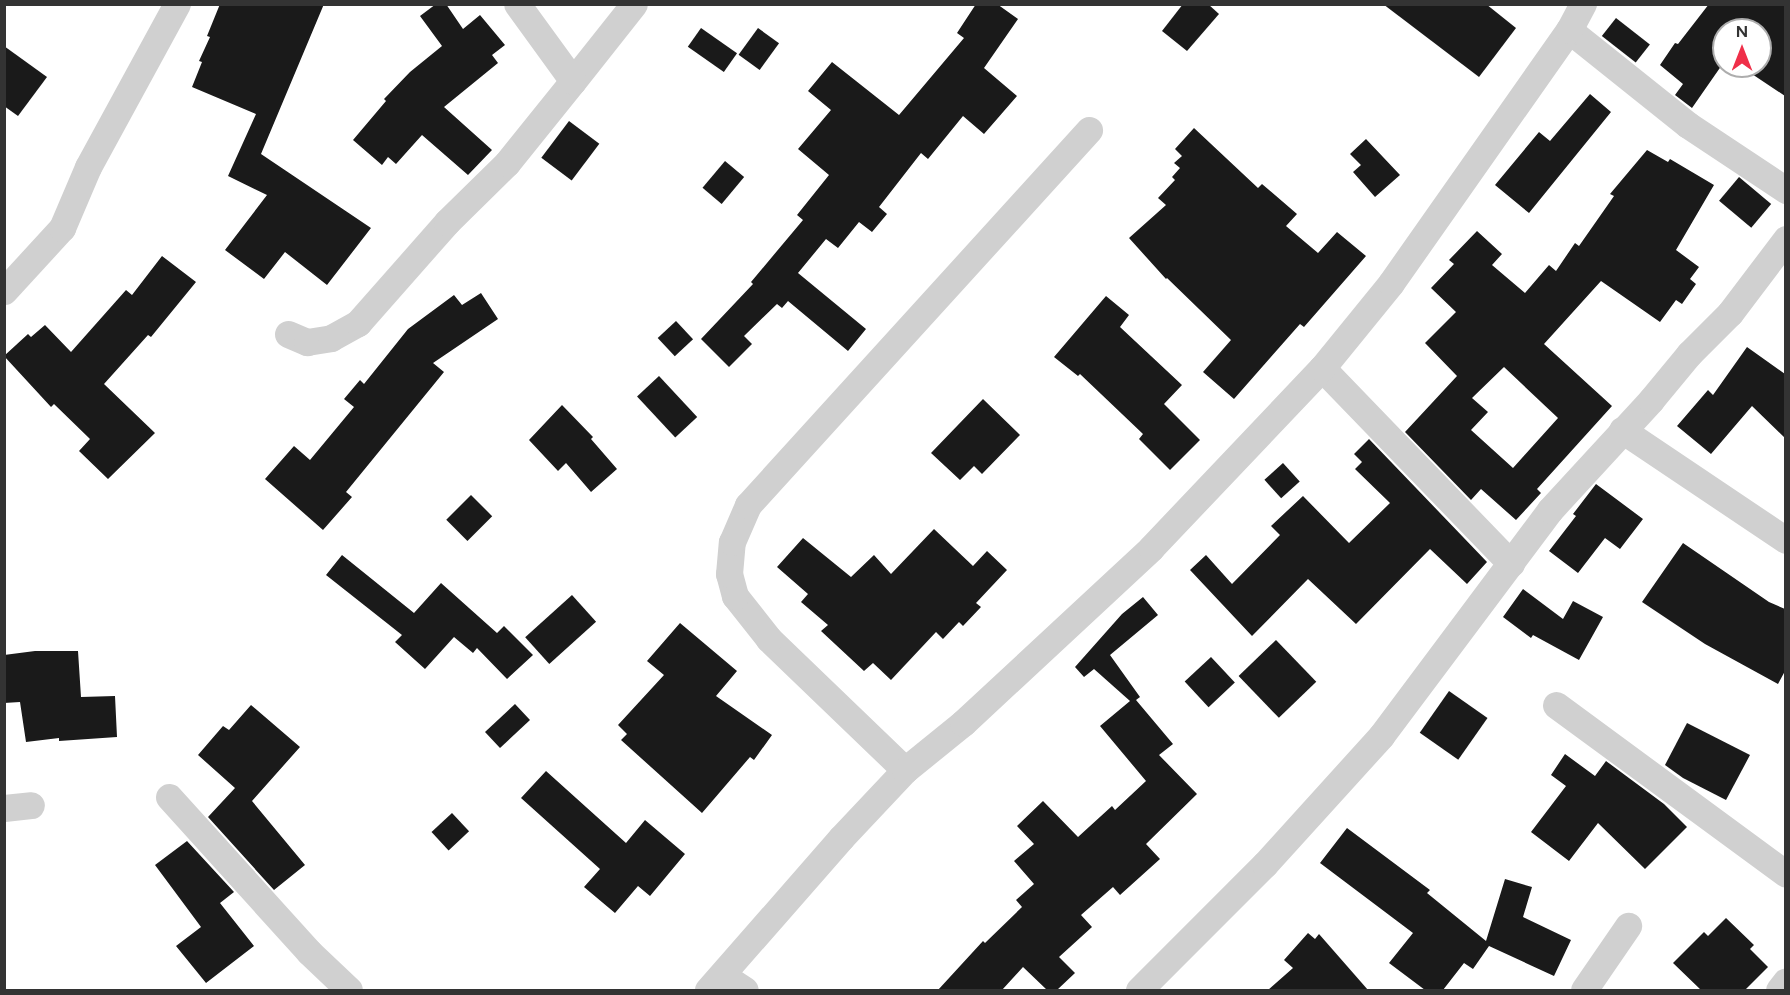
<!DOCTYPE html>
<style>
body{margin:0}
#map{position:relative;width:1790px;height:995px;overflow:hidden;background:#fff;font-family:Figtree,sans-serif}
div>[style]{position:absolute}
.building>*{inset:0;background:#1a1a1a;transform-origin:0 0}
.minor>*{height:27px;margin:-13.5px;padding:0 13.5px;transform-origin:13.5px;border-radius:13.5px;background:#d0d0d0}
span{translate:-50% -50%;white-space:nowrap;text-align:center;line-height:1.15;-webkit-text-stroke:6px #fff;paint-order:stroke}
.frame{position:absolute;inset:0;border:6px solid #333;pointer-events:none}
.north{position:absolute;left:1712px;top:18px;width:60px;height:60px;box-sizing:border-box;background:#fff;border:2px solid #adadad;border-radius:50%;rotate:0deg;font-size:16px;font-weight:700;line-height:24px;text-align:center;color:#333}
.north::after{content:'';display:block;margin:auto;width:21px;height:27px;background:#ef2f49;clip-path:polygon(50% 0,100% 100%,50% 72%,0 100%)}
</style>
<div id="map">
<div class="building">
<div style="clip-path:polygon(220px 4px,324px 4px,261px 154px,371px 228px,327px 285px,285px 252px,264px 279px,225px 250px,267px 195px,228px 176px,256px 114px,192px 87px,202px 62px,199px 61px,210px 37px,207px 36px)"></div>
<div style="clip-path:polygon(436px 4px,446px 4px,463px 29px,480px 15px,505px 45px,492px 55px,498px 63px,444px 107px,492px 150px,468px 175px,422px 135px,396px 164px,388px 157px,382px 165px,353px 140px,386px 101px,384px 99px,410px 72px,442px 46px,420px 16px)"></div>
<div style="clip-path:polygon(976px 4px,997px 4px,1018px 19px,984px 68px,1017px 96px,984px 134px,963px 116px,928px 159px,921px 153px,879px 207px,887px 214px,872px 232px,859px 222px,838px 248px,826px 239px,798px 273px,866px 329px,848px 351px,788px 301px,782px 308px,777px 304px,744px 336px,752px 344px,729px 367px,701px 339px,753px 284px,751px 282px,803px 220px,797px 215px,829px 175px,798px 149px,831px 110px,808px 91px,832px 62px,899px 115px,964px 38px,957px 33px)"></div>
<div style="clip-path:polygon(1183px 4px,1208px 4px,1219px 14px,1187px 51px,1162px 31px)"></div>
<div style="clip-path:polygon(1383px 4px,1486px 4px,1516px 28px,1479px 77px)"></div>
<div style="clip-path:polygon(1709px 4px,1785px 4px,1785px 96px,1740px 66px,1760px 66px,1760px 30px,1724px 30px,1724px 62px,1692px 108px,1675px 95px,1683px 84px,1660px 65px,1675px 43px,1678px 44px)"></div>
<div style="left:1616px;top:18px;width:43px;height:23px;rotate:38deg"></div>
<div style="left:701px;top:28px;width:44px;height:23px;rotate:35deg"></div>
<div style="left:758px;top:28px;width:26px;height:33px;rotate:36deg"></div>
<div style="clip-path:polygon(4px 46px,47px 77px,18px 116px,4px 106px)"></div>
<div style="clip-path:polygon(1590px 94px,1611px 112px,1529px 213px,1495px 185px,1539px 132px,1550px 141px)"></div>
<div style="left:569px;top:121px;width:38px;height:46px;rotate:37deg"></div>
<div style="clip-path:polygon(1194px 128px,1258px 188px,1262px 184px,1297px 214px,1286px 226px,1318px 253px,1337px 232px,1366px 256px,1304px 327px,1300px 324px,1234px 399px,1203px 372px,1231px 340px,1167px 278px,1166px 279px,1129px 238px,1166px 205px,1158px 198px,1175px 180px,1172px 177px,1180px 168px,1174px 163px,1182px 156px,1175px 149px)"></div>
<div style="clip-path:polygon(1366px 139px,1400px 175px,1375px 197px,1353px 172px,1361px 165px,1350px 154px)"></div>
<div style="clip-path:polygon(evenodd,1647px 150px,1668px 162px,1670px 159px,1714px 185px,1676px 250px,1699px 267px,1690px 279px,1696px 284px,1682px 304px,1676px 300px,1660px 322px,1601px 281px,1544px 344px,1612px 406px,1537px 489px,1541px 493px,1516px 520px,1481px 489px,1471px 500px,1405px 432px,1457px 376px,1425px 343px,1456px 312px,1431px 288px,1454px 264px,1449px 260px,1477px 231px,1502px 254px,1492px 265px,1525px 293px,1549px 265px,1556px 271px,1575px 243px,1579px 246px,1614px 196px,1610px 194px,1647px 150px,1504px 367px,1558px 418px,1513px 468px,1471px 430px,1488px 412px,1472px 398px,1504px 367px)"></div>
<div style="left:725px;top:161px;width:25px;height:35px;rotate:40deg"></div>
<div style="left:1739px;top:177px;width:42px;height:31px;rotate:40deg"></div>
<div style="clip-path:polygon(162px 256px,196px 282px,151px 337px,148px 335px,104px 384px,155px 433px,108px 479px,79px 451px,90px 439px,54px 404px,51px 407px,4px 356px,28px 334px,31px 337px,45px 325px,71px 352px,126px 290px,132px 295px)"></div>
<div style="clip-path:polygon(481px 293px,498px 319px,433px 363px,444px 372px,346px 492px,352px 497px,323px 530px,265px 479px,294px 446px,310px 460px,354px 407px,344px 399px,360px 380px,364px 384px,408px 329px,454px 295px,462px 305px)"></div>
<div style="clip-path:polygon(1106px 296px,1129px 315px,1120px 327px,1182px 385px,1164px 404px,1200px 440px,1170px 470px,1139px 439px,1143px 434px,1080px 374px,1078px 376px,1054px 357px)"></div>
<div style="left:676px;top:321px;width:25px;height:25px;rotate:47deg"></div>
<div style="clip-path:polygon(1747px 347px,1785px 374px,1785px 438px,1752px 406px,1711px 454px,1677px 426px,1708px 390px,1713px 395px)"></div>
<div style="left:659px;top:376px;width:56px;height:30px;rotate:47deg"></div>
<div style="clip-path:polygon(983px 399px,1020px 435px,982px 474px,974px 466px,960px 480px,931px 453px)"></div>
<div style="clip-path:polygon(562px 405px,593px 437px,591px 439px,617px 469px,591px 492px,566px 463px,558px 471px,529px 440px)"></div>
<div style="clip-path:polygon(1369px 439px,1487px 562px,1467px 584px,1430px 549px,1356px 624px,1308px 579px,1252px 636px,1190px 570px,1206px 555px,1232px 584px,1280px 535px,1271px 526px,1303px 496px,1349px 543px,1390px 503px,1355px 469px,1362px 462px,1354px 454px)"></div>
<div style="left:1283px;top:463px;width:25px;height:25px;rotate:48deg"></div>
<div style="clip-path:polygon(1596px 484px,1643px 519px,1620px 549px,1605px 538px,1578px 573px,1549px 551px,1576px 516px,1573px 514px)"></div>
<div style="left:471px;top:495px;width:30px;height:35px;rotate:45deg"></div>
<div style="clip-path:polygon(934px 529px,973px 566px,987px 551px,1007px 570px,976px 603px,981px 607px,963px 626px,959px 622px,943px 639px,936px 632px,891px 680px,873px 663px,864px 671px,821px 631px,828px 625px,801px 602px,808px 594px,777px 567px,803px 538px,851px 577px,874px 555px,891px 574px)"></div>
<div style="clip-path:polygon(1683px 543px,1769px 602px,1785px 609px,1785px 671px,1778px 684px,1705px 644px,1642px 602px)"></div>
<div style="clip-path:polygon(342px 555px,414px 613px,441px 583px,497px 633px,504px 626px,533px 655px,507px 679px,477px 648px,473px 653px,454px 637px,425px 669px,395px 642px,402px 635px,326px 575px)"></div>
<div style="clip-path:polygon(1523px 589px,1563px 619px,1573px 601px,1603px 617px,1579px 660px,1533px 635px,1531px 638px,1503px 617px)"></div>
<div style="left:572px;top:595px;width:36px;height:63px;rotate:48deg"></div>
<div style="clip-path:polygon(1143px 597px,1158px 615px,1110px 655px,1140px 697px,1136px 700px,1173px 744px,1159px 755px,1197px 794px,1146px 844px,1160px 859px,1120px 895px,1113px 887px,1081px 915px,1092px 927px,1059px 957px,1075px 973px,1057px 990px,1047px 990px,1023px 967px,1002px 990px,938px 990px,983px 941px,985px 943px,1022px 907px,1016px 900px,1034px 884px,1014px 861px,1034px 844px,1017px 826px,1043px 801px,1078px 837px,1112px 806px,1115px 810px,1146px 781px,1100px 726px,1130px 701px,1094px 669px,1084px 677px,1075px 667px,1122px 614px)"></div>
<div style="clip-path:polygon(680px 623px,737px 671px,716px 696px,772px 735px,754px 760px,750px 757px,702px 813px,621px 740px,627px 734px,618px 725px,664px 675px,647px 661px)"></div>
<div style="left:1276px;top:640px;width:58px;height:52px;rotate:46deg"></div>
<div style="clip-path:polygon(35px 651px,78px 651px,81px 697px,115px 696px,117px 737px,59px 741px,59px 738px,26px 742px,20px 702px,4px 703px,4px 655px)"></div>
<div style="left:1211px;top:657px;width:35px;height:36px;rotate:47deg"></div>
<div style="left:1449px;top:691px;width:47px;height:51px;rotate:35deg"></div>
<div style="left:515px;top:704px;width:22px;height:41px;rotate:47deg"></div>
<div style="clip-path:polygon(251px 705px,300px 747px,252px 801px,305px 865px,274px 890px,208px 817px,235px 788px,198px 755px,223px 726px,229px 730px)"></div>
<div style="clip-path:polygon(1687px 723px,1750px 755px,1726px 800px,1683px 778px,1665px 765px)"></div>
<div style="clip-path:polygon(1565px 754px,1595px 776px,1606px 761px,1664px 804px,1687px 827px,1645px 869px,1598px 823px,1569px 861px,1531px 832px,1566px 786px,1551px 775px)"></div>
<div style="clip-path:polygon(546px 771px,626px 843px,645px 820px,685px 854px,650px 896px,638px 886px,615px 913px,584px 887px,600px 869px,521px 798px)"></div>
<div style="left:452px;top:813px;width:25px;height:28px;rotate:47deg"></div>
<div style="clip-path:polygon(1347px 828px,1430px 890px,1427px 893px,1486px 941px,1505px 879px,1532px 887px,1523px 917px,1571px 940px,1554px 976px,1489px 946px,1473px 969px,1464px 963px,1443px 990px,1425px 990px,1389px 963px,1413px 933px,1320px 863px)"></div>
<div style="clip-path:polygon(187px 841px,234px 892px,220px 903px,254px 946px,206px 983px,176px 946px,201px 927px,155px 865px)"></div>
<div style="clip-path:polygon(1726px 918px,1754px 945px,1750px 949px,1768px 967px,1745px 990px,1701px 990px,1673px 963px,1704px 932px,1708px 936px)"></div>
<div style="clip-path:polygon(1308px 933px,1315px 939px,1319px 934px,1368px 990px,1268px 990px,1293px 968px,1284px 960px)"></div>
</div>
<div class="minor">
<div style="left:1569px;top:30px;width:152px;rotate:38.6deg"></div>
<div style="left:1688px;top:125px;width:118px;rotate:33.6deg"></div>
<div style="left:573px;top:81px;width:98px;rotate:-51.6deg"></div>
<div style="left:4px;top:291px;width:86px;rotate:-47.4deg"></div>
<div style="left:62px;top:228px;width:66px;rotate:-66.9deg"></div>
<div style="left:88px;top:167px;width:186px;rotate:-61.4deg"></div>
<div style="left:288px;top:334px;width:21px;rotate:23deg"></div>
<div style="left:307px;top:342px;width:24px;rotate:-9deg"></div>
<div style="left:331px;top:338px;width:31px;rotate:-29deg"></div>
<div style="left:358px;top:323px;width:135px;rotate:-48.6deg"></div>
<div style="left:447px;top:222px;width:84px;rotate:-44.5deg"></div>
<div style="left:507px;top:163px;width:105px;rotate:-51.2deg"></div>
<div style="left:573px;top:81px;width:95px;rotate:-126deg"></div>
<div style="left:1322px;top:368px;width:272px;rotate:46deg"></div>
<div style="left:1622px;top:430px;width:197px;rotate:33.9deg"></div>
<div style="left:1556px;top:705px;width:285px;rotate:36.3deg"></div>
<div style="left:905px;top:770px;width:189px;rotate:-136.1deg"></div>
<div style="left:769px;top:639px;width:55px;rotate:-128.3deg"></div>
<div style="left:735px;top:596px;width:23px;rotate:-105deg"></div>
<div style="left:729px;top:574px;width:32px;rotate:-85deg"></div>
<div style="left:732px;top:542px;width:40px;rotate:-66.6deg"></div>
<div style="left:748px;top:505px;width:507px;rotate:-47.72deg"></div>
<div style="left:169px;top:797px;width:209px;rotate:47.9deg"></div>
<div style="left:309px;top:952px;width:55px;rotate:43.5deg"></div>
<div style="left:4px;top:808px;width:27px;rotate:-6deg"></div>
<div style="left:722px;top:975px;width:27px;rotate:33deg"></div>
<div style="left:708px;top:990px;width:202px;rotate:-48.8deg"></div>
<div style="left:841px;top:838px;width:93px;rotate:-46.7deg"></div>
<div style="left:905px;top:770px;width:75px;rotate:-39deg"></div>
<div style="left:963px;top:723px;width:257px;rotate:-42.9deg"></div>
<div style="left:1151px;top:548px;width:248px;rotate:-46.5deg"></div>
<div style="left:1322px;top:368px;width:109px;rotate:-50.9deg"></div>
<div style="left:1391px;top:283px;width:309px;rotate:-54.9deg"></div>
<div style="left:1569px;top:30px;width:30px;rotate:-62deg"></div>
<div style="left:1139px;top:990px;width:178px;rotate:-45deg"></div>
<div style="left:1265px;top:864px;width:173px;rotate:-47.8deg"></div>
<div style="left:1381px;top:736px;width:282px;rotate:-53.2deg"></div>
<div style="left:1550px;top:510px;width:149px;rotate:-47.4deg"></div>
<div style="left:1651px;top:400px;width:60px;rotate:-50.4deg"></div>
<div style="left:1689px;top:354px;width:58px;rotate:-45deg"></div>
<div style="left:1730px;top:313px;width:93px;rotate:-52.9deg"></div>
<div style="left:1584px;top:990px;width:78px;rotate:-55.5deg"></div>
<div style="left:1779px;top:990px;width:11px;rotate:-52deg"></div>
</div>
<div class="frame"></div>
<div class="north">N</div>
</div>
